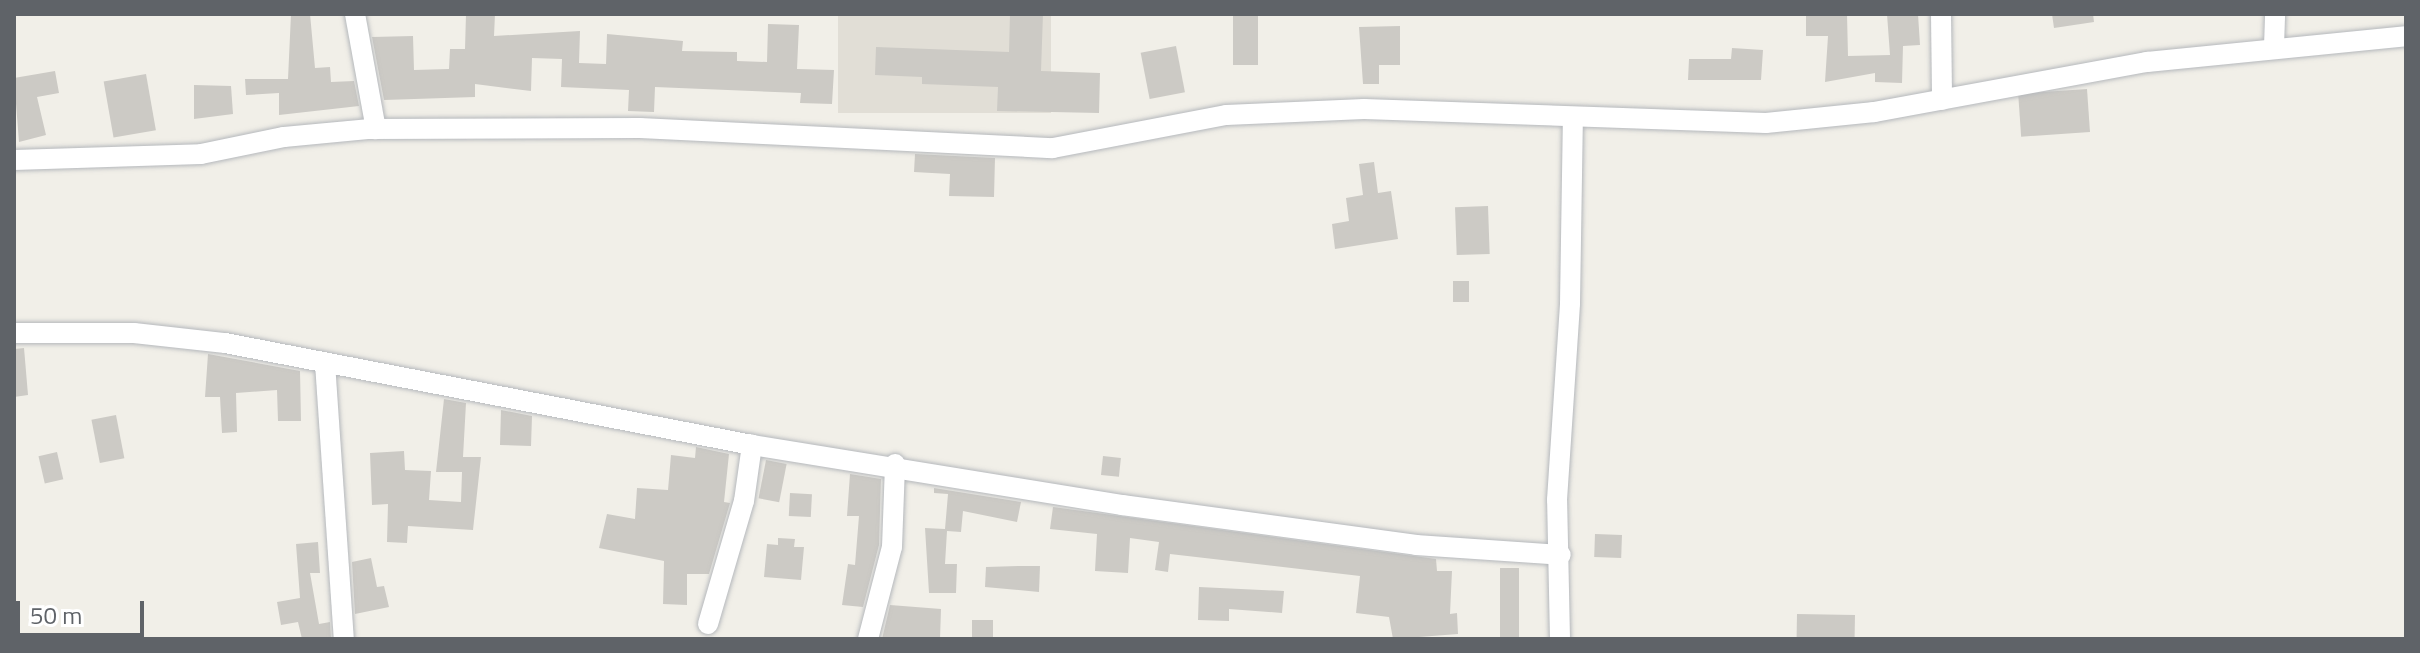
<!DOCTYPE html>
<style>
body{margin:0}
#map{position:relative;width:2420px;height:653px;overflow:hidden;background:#f1efe8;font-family:"Titillium Web",sans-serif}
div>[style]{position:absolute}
.education>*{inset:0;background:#e1ded6;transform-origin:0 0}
.building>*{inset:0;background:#cccac5;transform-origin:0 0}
.roads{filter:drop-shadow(0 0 2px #b5b8bc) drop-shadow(0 0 2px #b5b8bc)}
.minor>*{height:20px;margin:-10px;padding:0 10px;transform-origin:10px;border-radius:10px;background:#fff}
span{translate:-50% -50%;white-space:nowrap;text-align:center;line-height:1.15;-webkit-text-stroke:6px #fff;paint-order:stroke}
.frame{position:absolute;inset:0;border:16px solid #5f6368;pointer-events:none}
.scale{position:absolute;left:16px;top:601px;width:128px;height:36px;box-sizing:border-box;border:4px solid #5f6368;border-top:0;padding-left:10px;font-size:24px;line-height:28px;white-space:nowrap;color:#5f6368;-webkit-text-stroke:6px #fff;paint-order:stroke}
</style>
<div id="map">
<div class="education">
<div style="left:838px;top:14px;width:213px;height:99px"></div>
</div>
<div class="building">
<div style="clip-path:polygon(291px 14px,310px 14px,315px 68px,330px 67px,331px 82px,354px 81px,359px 106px,279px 115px,279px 93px,246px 95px,245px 79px,288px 79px)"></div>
<div style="clip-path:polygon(466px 14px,495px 14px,494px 36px,580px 31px,579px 63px,606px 64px,607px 34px,683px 41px,682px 51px,737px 52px,737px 61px,767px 62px,768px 24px,799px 25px,797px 69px,834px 70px,832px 104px,800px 103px,801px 93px,655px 87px,654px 112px,628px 111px,629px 90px,561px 87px,562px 59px,532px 58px,531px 91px,475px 84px,475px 97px,384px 100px,372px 37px,413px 36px,414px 70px,449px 69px,450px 49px,465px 49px)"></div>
<div style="clip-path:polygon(1010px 14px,1043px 14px,1041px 71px,1100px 73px,1099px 113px,997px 111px,998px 87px,922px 84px,922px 77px,875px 75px,876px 47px,1009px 52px)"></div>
<div style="left:1233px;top:14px;width:25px;height:51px"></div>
<div style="clip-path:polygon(1847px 14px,1848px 56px,1890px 55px,1887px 14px,1918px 14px,1920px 45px,1903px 46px,1902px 83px,1875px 82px,1875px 73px,1825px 82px,1828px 36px,1806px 36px,1806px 15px)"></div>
<div style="clip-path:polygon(2052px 14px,2093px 14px,2094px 22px,2054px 28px)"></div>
<div style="clip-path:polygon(1400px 26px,1400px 65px,1379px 65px,1379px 84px,1363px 84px,1359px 27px)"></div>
<div style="left:1176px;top:46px;width:47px;height:36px;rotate:79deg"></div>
<div style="clip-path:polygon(1732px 48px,1763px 50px,1761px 80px,1688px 80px,1689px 59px,1731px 59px)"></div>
<div style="clip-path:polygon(55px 71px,59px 93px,37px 97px,46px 135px,19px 142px,14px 78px)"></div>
<div style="left:146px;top:74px;width:57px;height:43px;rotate:80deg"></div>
<div style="clip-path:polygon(194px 85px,231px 86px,233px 114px,194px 119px)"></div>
<div style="left:2087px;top:89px;width:43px;height:69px;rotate:86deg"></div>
<div style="clip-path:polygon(915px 154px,995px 158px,994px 197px,949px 196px,950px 174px,914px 172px)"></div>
<div style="clip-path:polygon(1374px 162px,1378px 193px,1391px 191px,1398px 239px,1335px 249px,1332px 224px,1349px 221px,1346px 198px,1363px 195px,1359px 164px)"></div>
<div style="left:1488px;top:206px;width:48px;height:33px;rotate:88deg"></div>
<div style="left:1453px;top:281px;width:16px;height:21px"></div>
<div style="clip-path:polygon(24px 348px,28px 395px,14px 397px,14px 349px)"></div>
<div style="clip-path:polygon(208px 354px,300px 371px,301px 421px,278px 421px,277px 390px,236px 393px,237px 432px,222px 433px,220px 397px,205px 397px)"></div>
<div style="clip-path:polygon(444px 399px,466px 403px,463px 457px,481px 457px,473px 530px,408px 526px,407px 543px,387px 542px,388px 504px,372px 505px,370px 453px,404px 451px,405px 470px,431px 471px,429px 500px,461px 502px,462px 472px,436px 472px)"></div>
<div style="clip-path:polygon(501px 410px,532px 416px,531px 446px,500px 445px)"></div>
<div style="left:116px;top:415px;width:44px;height:25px;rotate:79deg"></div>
<div style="clip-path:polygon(696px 447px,729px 454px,724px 502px,730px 503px,709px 574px,687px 574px,687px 605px,663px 604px,664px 561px,599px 548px,607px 514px,635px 519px,637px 488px,668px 490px,671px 455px,695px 458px)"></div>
<div style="left:57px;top:452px;width:28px;height:19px;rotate:77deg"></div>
<div style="left:1103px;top:456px;width:18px;height:19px;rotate:6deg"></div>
<div style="left:766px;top:460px;width:21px;height:39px;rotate:11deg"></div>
<div style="clip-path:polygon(850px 474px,881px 479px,879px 545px,863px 607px,842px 605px,848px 564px,855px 565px,859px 516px,847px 516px)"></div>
<div style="clip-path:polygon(934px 488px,1021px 502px,1017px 522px,963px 511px,961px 532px,947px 531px,945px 564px,957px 564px,956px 593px,929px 593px,925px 528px,945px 529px,948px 494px,934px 493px)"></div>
<div style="left:790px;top:493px;width:22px;height:23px;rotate:3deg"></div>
<div style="clip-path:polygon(1053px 507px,1436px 559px,1437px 571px,1452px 571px,1450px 614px,1457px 613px,1458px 634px,1393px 639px,1389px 617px,1356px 613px,1360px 576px,1170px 554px,1168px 572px,1155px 570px,1159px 542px,1130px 538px,1128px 573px,1095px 571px,1097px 534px,1050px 529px)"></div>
<div style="left:1595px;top:534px;width:27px;height:23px;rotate:2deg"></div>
<div style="clip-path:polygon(778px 538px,795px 539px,794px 547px,804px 547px,801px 580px,764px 577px,767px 544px,778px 545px)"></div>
<div style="clip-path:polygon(318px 542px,320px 573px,310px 573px,319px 624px,330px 622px,331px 639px,302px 639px,298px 622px,281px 625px,277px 602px,300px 598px,296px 544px)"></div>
<div style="clip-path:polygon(371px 558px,377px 587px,384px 586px,389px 607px,355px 614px,352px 562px)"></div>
<div style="clip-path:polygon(1020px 566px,1040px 566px,1039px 592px,985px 587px,986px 567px)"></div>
<div style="left:1500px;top:568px;width:19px;height:71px"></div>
<div style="clip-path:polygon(1199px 587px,1284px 591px,1282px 613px,1229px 609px,1229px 621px,1198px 620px)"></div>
<div style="clip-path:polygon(890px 605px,941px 609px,940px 639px,882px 639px)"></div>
<div style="left:1797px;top:614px;width:58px;height:25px;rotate:1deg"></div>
<div style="left:972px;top:620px;width:21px;height:19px"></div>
</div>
<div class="roads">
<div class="minor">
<div style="left:355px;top:14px;width:117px;rotate:79.7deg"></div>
<div style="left:1941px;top:14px;width:86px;rotate:89.3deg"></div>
<div style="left:2274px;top:46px;width:32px;rotate:-88deg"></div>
<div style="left:14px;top:160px;width:187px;rotate:-1.8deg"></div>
<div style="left:201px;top:154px;width:85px;rotate:-11.6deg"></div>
<div style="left:284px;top:137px;width:84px;rotate:-5.4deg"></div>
<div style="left:368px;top:129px;width:272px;rotate:-0.2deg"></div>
<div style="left:640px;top:128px;width:413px;rotate:2.8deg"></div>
<div style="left:1053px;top:148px;width:176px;rotate:-10.8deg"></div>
<div style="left:1226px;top:115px;width:138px;rotate:-2.5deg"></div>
<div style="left:1364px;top:109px;width:402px;rotate:2deg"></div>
<div style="left:1766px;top:123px;width:109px;rotate:-5.8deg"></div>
<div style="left:1874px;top:112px;width:278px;rotate:-10.4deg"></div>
<div style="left:2147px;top:62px;width:260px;rotate:-5.7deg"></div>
<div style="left:14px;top:333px;width:120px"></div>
<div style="left:134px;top:333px;width:92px;rotate:6.3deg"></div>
<div style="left:225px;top:343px;width:537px;rotate:10.95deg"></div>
<div style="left:752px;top:445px;width:375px;rotate:9.2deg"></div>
<div style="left:1122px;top:505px;width:297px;rotate:7.7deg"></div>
<div style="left:1416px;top:545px;width:145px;rotate:3.9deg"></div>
<div style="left:325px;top:363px;width:277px;rotate:86.1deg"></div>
<div style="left:708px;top:624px;width:128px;rotate:-73.7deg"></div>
<div style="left:744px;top:501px;width:57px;rotate:-81.9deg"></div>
<div style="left:868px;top:639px;width:95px;rotate:-75.4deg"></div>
<div style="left:892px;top:547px;width:83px;rotate:-87.9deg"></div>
<div style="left:1560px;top:639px;width:139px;rotate:-91.2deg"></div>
<div style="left:1557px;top:500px;width:197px;rotate:-86.2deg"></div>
<div style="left:1570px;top:303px;width:184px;rotate:-89.1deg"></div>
</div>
</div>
<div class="frame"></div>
<div class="scale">50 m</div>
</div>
